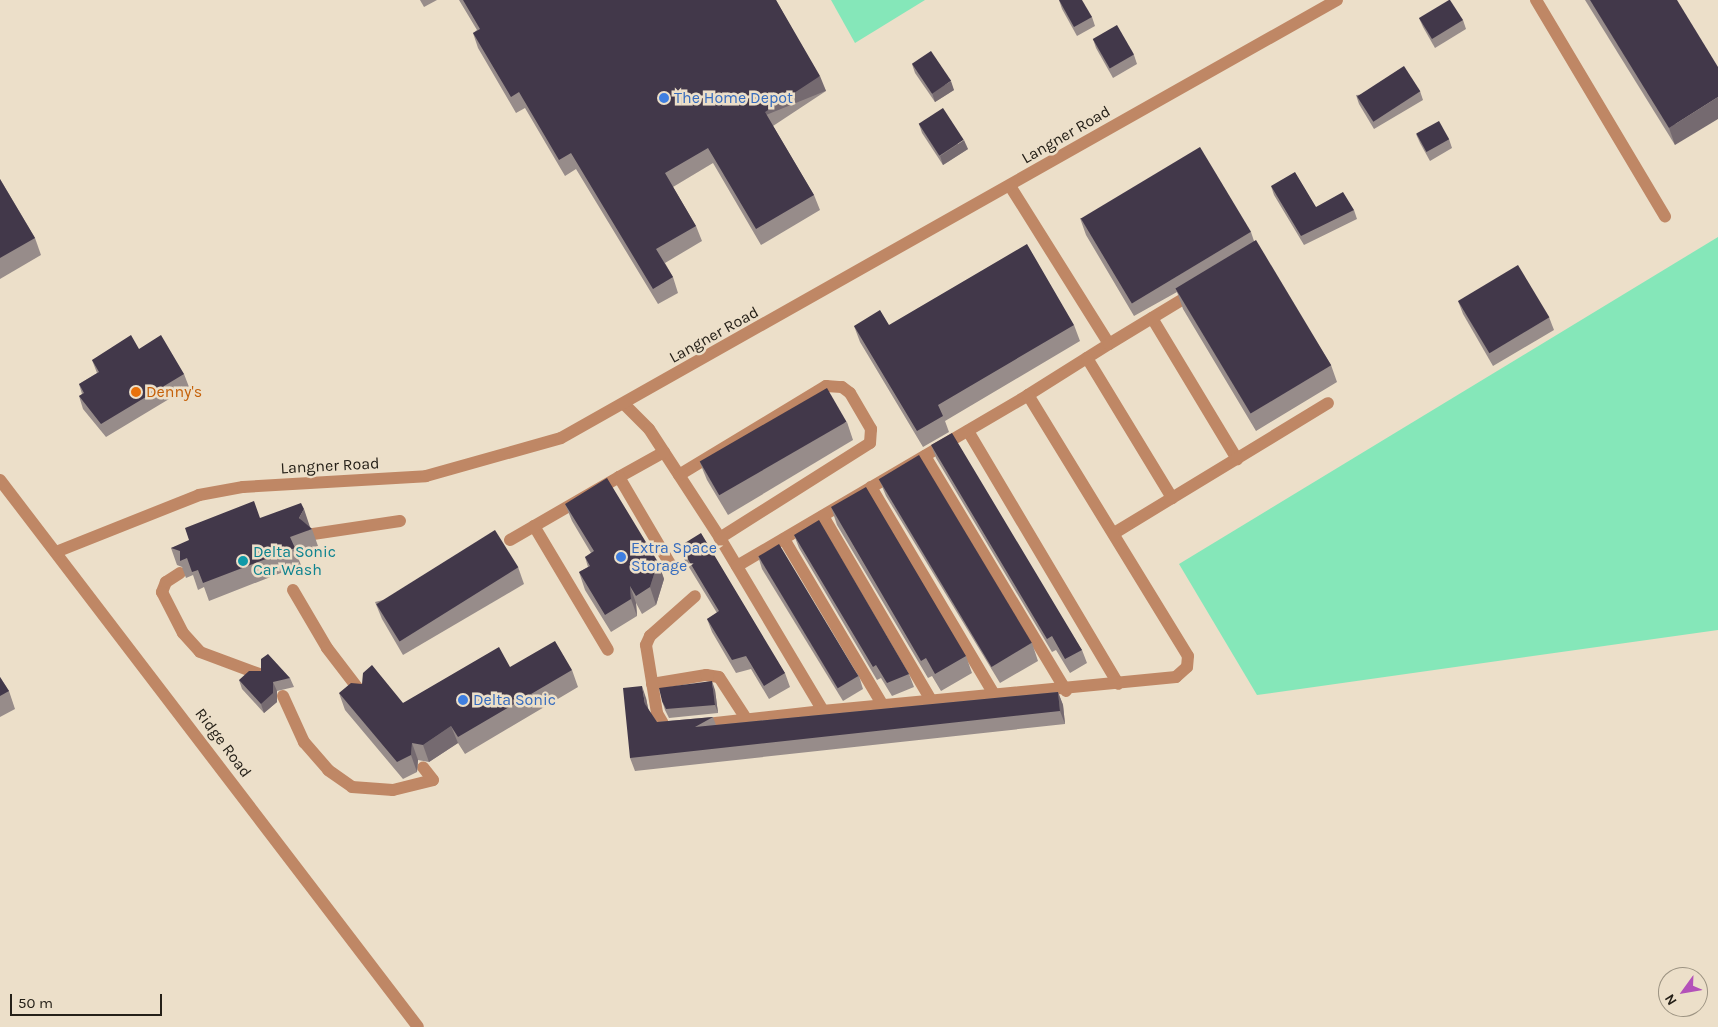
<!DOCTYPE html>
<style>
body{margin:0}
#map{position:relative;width:1718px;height:1027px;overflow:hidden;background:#ecdfc9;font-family:Karla,sans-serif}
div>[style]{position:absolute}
.green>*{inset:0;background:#85e7b9}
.minor>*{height:12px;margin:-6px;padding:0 6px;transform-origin:6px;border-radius:6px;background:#bf8765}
.wall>*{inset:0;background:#978c8a}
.shaded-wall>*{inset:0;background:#756a70;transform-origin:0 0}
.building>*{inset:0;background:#42384a;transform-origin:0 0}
.dots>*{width:14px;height:14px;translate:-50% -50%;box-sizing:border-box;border:2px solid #ecdfc9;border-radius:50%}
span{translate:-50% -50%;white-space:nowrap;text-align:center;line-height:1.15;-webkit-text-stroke:5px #ecdfc9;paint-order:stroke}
.shop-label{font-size:16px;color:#366cbe}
.left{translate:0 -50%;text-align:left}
.street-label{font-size:16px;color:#252018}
.food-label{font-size:16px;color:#c56008}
.culture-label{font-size:16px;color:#0d838f}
.north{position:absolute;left:1658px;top:967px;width:50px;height:50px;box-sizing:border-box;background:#ecdfc9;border:1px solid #9c9382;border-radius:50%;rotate:238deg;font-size:14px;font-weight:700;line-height:20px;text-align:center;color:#252018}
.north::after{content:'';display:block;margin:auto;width:18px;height:22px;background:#b351b9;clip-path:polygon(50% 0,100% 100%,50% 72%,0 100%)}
.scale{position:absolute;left:10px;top:994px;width:152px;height:22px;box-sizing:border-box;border:2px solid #252018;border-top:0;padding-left:6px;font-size:15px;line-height:18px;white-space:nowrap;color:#252018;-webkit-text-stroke:4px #ecdfc9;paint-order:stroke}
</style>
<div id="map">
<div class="green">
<div style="clip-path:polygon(831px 0,925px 0,855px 43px)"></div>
<div style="clip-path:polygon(1718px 237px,1718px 630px,1257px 695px,1179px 564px)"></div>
</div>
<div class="minor">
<div style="left:1536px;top:0;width:252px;rotate:59.2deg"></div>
<div style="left:1010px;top:186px;width:186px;rotate:57.9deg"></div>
<div style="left:1109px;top:344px;width:96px;rotate:147.8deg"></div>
<div style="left:1152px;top:318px;width:165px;rotate:58.9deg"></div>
<div style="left:1109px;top:344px;width:100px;rotate:-31.2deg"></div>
<div style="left:1087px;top:358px;width:164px;rotate:58.7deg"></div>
<div style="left:624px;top:404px;width:35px;rotate:45deg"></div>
<div style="left:649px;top:429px;width:130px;rotate:56.9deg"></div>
<div style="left:720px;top:538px;width:201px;rotate:59.2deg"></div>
<div style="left:823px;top:711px;width:126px;rotate:173.6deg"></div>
<div style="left:968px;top:431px;width:294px;rotate:59.3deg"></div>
<div style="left:664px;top:452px;width:51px;rotate:150.9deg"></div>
<div style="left:619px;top:477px;width:101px;rotate:59.6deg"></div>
<div style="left:925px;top:456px;width:274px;rotate:59deg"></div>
<div style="left:679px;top:475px;width:172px;rotate:-31.2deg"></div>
<div style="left:826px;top:386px;width:16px;rotate:4deg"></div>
<div style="left:842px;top:387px;width:10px;rotate:37deg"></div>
<div style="left:850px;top:393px;width:42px;rotate:59.7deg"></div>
<div style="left:871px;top:429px;width:14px;rotate:94deg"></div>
<div style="left:870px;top:443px;width:178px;rotate:147.7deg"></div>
<div style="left:0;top:480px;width:688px;rotate:52.61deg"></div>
<div style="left:871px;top:487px;width:243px;rotate:59.3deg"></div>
<div style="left:823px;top:516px;width:216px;rotate:59.6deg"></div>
<div style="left:534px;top:526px;width:144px;rotate:59.2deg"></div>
<div style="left:1116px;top:532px;width:248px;rotate:-31.3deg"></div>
<div style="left:313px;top:534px;width:88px;rotate:-8.5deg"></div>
<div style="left:784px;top:539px;width:194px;rotate:59.3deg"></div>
<div style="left:510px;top:540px;width:126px;rotate:-30deg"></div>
<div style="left:56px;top:552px;width:154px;rotate:-21.7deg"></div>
<div style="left:199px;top:495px;width:45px;rotate:-10.3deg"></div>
<div style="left:243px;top:487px;width:183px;rotate:-3.4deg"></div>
<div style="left:426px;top:476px;width:140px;rotate:-15.7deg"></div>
<div style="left:561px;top:438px;width:891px;rotate:-29.44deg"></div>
<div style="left:737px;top:566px;width:338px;rotate:-30.4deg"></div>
<div style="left:1028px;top:395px;width:306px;rotate:58.5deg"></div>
<div style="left:1188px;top:656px;width:11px;rotate:95deg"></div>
<div style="left:1187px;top:667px;width:15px;rotate:138deg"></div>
<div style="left:1176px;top:677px;width:355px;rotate:174.5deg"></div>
<div style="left:180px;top:573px;width:17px;rotate:147deg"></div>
<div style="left:166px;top:582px;width:11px;rotate:112deg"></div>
<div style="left:162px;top:592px;width:46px;rotate:62.9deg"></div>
<div style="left:183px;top:633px;width:25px;rotate:48deg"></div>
<div style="left:200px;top:652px;width:63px;rotate:20.4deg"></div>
<div style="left:293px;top:590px;width:67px;rotate:59.6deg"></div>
<div style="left:327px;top:648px;width:59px;rotate:52.5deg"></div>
<div style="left:652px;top:684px;width:55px;rotate:-9.5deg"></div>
<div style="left:706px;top:675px;width:13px;rotate:9deg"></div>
<div style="left:719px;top:677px;width:51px;rotate:56.9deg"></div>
<div style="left:283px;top:696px;width:51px;rotate:65.5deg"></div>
<div style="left:304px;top:742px;width:37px;rotate:49deg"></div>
<div style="left:328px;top:770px;width:29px;rotate:35deg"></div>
<div style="left:352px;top:787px;width:41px;rotate:4.2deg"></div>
<div style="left:393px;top:790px;width:41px;rotate:-14deg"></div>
<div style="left:433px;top:780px;width:16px;rotate:-128deg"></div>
<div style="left:673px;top:728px;width:8px;rotate:-173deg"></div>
<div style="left:665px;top:727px;width:16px;rotate:-120deg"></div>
<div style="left:657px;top:713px;width:69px;rotate:-99.2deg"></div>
<div style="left:646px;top:645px;width:10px;rotate:-66deg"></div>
<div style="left:650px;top:636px;width:60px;rotate:-41.6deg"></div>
</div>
<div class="wall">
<div style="clip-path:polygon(420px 0,437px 0,424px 7px)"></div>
<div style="clip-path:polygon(459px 0,776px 0,826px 91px,773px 126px,814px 195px,820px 210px,761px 245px,713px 163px,673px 187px,696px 226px,702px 241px,665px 263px,673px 277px,678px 293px,658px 304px,576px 169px,565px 176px,525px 108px,516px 113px,478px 48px,473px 33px,477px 30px)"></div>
<div style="clip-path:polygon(1059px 0,1092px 17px,1095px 26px,1077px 36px,1062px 9px)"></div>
<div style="clip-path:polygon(1585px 0,1677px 0,1675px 145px)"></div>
<div style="clip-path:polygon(1419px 18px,1463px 20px,1466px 29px,1435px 48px,1423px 27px)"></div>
<div style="clip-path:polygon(1093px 39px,1134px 55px,1137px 64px,1113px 78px,1096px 48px)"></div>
<div style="clip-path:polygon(912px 64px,954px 90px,935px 102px,915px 73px)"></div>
<div style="clip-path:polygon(1420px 91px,1423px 100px,1374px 129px,1359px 104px,1356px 95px)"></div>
<div style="clip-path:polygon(919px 124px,968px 149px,943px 165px,922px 133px)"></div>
<div style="clip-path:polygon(1416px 134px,1449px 139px,1452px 148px,1430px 161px,1420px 143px)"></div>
<div style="clip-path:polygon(0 179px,35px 238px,41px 255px,0 279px)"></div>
<div style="clip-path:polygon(1271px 186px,1316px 207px,1354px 210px,1357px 219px,1304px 245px,1274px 195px)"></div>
<div style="clip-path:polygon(1080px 218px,1251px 232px,1254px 241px,1331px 365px,1337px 382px,1256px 431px,1183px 309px,1177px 292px,1134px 316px,1086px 235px)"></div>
<div style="clip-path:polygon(1458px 301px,1549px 317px,1554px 330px,1493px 366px,1463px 314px)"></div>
<div style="clip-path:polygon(889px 325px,1074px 325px,1080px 341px,945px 421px,949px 432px,923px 447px,860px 342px,854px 326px)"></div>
<div style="clip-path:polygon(139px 349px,184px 374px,189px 387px,106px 437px,83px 409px,79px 396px,82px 394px,79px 384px,97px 373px,92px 360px)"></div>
<div style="clip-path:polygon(847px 422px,853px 440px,728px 515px,707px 480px,700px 463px)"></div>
<div style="clip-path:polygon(931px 445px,1082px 650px,1087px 663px,1070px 673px,1056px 650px,1052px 652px,936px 458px)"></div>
<div style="clip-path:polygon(879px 479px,1032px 643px,1038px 661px,1000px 683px,886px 496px)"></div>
<div style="clip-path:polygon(565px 504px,658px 562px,664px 579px,656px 605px,642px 614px,636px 603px,637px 616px,611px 632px,585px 590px,579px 572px,588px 567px,585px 557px,591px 553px,572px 521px)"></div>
<div style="clip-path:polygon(831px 507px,966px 656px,972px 673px,941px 691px,932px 676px,928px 678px,837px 525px)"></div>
<div style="clip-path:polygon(260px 518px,310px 527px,312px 529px,318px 546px,297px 555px,301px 565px,209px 601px,204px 587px,198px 590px,193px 575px,186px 578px,182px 567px,177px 565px,171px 548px)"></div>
<div style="clip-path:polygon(794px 535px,909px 674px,914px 687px,892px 696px,881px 678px,877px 680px,799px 548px)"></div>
<div style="clip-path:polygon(680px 546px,785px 673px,790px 687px,769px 699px,751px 669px,736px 673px,712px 632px,707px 619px,717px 613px,684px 559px)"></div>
<div style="clip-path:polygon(758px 556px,859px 676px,863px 689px,843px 701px,762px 569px)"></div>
<div style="clip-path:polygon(518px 567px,524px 584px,403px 655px,382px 619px,375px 602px)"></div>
<div style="clip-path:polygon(510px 667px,572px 670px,578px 687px,465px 754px,458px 743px,429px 762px,418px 760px,417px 772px,403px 779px,345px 710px,339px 693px,403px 703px)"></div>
<div style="clip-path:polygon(0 677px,9px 691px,15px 709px,0 717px)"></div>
<div style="clip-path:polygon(290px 678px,294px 687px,277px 691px,277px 702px,264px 713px,242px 689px,239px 680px)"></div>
<div style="clip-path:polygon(715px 690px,718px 713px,669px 718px,665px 710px,662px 701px)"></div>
<div style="clip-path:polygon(1058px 692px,1063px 705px,1065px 724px,635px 771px,630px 758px,646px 698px,648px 709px,657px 722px,713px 717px,716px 725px)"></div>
</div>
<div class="shaded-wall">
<div style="left:820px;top:76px;width:16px;height:66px;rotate:68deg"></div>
<div style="clip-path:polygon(951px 81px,954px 90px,935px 102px,932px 93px)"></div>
<div style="clip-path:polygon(1718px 97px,1718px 119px,1675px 145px,1669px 128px)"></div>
<div style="clip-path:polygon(964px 140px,968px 149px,943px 165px,940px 156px)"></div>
<div style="clip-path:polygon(304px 509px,310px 527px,308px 531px,299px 518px)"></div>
<div style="clip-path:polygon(658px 562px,664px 579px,656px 605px,650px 587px)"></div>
<div style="clip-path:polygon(630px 586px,636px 603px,637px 616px,631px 599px)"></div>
<div style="clip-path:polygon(712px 681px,715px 690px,718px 713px,715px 705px)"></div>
<div style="clip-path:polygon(273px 682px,277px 691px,277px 702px,264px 713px,261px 704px)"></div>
<div style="clip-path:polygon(642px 686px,646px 698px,650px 717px,645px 704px)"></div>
<div style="clip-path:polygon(1058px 692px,1063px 705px,1065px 724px,1060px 711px)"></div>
<div style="clip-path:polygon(451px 726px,458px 743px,429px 762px,423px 745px)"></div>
<div style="clip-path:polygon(412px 743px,418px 760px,417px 772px,411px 755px)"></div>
</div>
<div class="building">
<div style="clip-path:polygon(463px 0,776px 0,820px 76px,765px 112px,814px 195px,756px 229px,708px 148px,665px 173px,696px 226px,656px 249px,673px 277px,653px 289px,571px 153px,559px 160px,519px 92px,511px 97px,473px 33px,480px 29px)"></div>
<div style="clip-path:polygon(1059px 0,1082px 0,1092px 17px,1074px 27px)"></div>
<div style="clip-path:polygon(1449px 0,1450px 0,1463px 20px,1432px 39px,1419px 18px)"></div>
<div style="clip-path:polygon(1590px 0,1677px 0,1718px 67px,1718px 97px,1669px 128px)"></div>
<div style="left:1117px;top:25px;width:34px;height:28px;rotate:60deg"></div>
<div style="left:931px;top:51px;width:36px;height:23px;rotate:56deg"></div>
<div style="left:1404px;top:66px;width:30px;height:56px;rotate:57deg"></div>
<div style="left:943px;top:108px;width:38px;height:29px;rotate:57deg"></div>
<div style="left:1439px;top:121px;width:21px;height:26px;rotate:61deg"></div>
<div style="left:1200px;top:147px;width:99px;height:139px;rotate:59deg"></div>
<div style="clip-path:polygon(1295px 172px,1316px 207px,1343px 192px,1354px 210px,1301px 236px,1271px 186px)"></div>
<div style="clip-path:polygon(0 179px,35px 238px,0 258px)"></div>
<div style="left:1256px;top:240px;width:146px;height:94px;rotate:59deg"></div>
<div style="clip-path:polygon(1027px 244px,1074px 325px,938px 405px,943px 416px,917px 431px,854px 326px,880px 310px,889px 325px)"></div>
<div style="left:1518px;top:265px;width:61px;height:70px;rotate:59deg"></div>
<div style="clip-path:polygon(131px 335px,139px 349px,161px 335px,184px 374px,101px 424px,79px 396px,84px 393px,79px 384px,99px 372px,92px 360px)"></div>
<div style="left:827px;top:388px;width:39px;height:147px;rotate:60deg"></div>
<div style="clip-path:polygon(952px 433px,1082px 650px,1065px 659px,1052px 636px,1047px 639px,931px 445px)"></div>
<div style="left:919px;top:455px;width:219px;height:47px;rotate:59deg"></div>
<div style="clip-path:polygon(607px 478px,658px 562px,650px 587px,636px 596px,630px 586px,631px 599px,605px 615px,579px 572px,590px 566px,585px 557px,594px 551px,565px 504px)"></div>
<div style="clip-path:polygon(866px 487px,966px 656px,935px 674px,926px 658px,921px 661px,831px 507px)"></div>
<div style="clip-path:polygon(254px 501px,260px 518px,301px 503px,304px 509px,299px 518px,312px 529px,290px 537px,295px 548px,203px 583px,198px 570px,192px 572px,187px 558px,180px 561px,180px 551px,171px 548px,189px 540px,185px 528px)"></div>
<div style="clip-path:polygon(819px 520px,909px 674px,887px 683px,876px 665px,873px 667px,794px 535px)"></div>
<div style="left:495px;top:530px;width:44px;height:140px;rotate:58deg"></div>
<div style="clip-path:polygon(701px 533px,785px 673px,764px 686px,746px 656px,732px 660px,707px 619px,719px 611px,680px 546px)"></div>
<div style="left:779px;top:544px;width:154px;height:24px;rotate:59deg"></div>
<div style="clip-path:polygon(555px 641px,572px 670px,458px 737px,451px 726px,423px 745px,412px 743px,411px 755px,397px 762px,339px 693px,351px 683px,362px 684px,363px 673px,372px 665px,403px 703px,499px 647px,510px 667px)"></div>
<div style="clip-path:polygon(268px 654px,290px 678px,273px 682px,273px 693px,261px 704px,239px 680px,249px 671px,261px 671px,261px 659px)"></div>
<div style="clip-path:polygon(0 677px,9px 691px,0 696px)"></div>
<div style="clip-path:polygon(712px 681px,715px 705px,666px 709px,662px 701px,659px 688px)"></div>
<div style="clip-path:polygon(642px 686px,645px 704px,657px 722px,713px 717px,695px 727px,1058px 692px,1060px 711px,630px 758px,623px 688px)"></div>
</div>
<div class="dots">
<div style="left:664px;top:98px;background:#3f7fe0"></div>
<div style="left:136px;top:392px;background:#e8710a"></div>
<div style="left:621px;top:557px;background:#3f7fe0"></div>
<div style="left:243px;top:561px;background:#0f9aa8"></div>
<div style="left:463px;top:700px;background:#3f7fe0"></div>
</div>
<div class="shop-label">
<span class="left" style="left:674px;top:98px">The Home Depot</span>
<span class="left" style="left:631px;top:557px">Extra Space<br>Storage</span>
<span class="left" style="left:473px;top:700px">Delta Sonic</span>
</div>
<div class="street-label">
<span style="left:1066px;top:135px;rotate:-30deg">Langner Road</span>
<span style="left:714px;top:335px;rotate:-29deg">Langner Road</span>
<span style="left:330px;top:466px;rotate:-3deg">Langner Road</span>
<span style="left:223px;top:743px;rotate:53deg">Ridge Road</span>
</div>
<div class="food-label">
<span class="left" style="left:146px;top:392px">Denny's</span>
</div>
<div class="culture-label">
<span class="left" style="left:253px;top:561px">Delta Sonic<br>Car Wash</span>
</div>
<div class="north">N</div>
<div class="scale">50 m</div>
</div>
